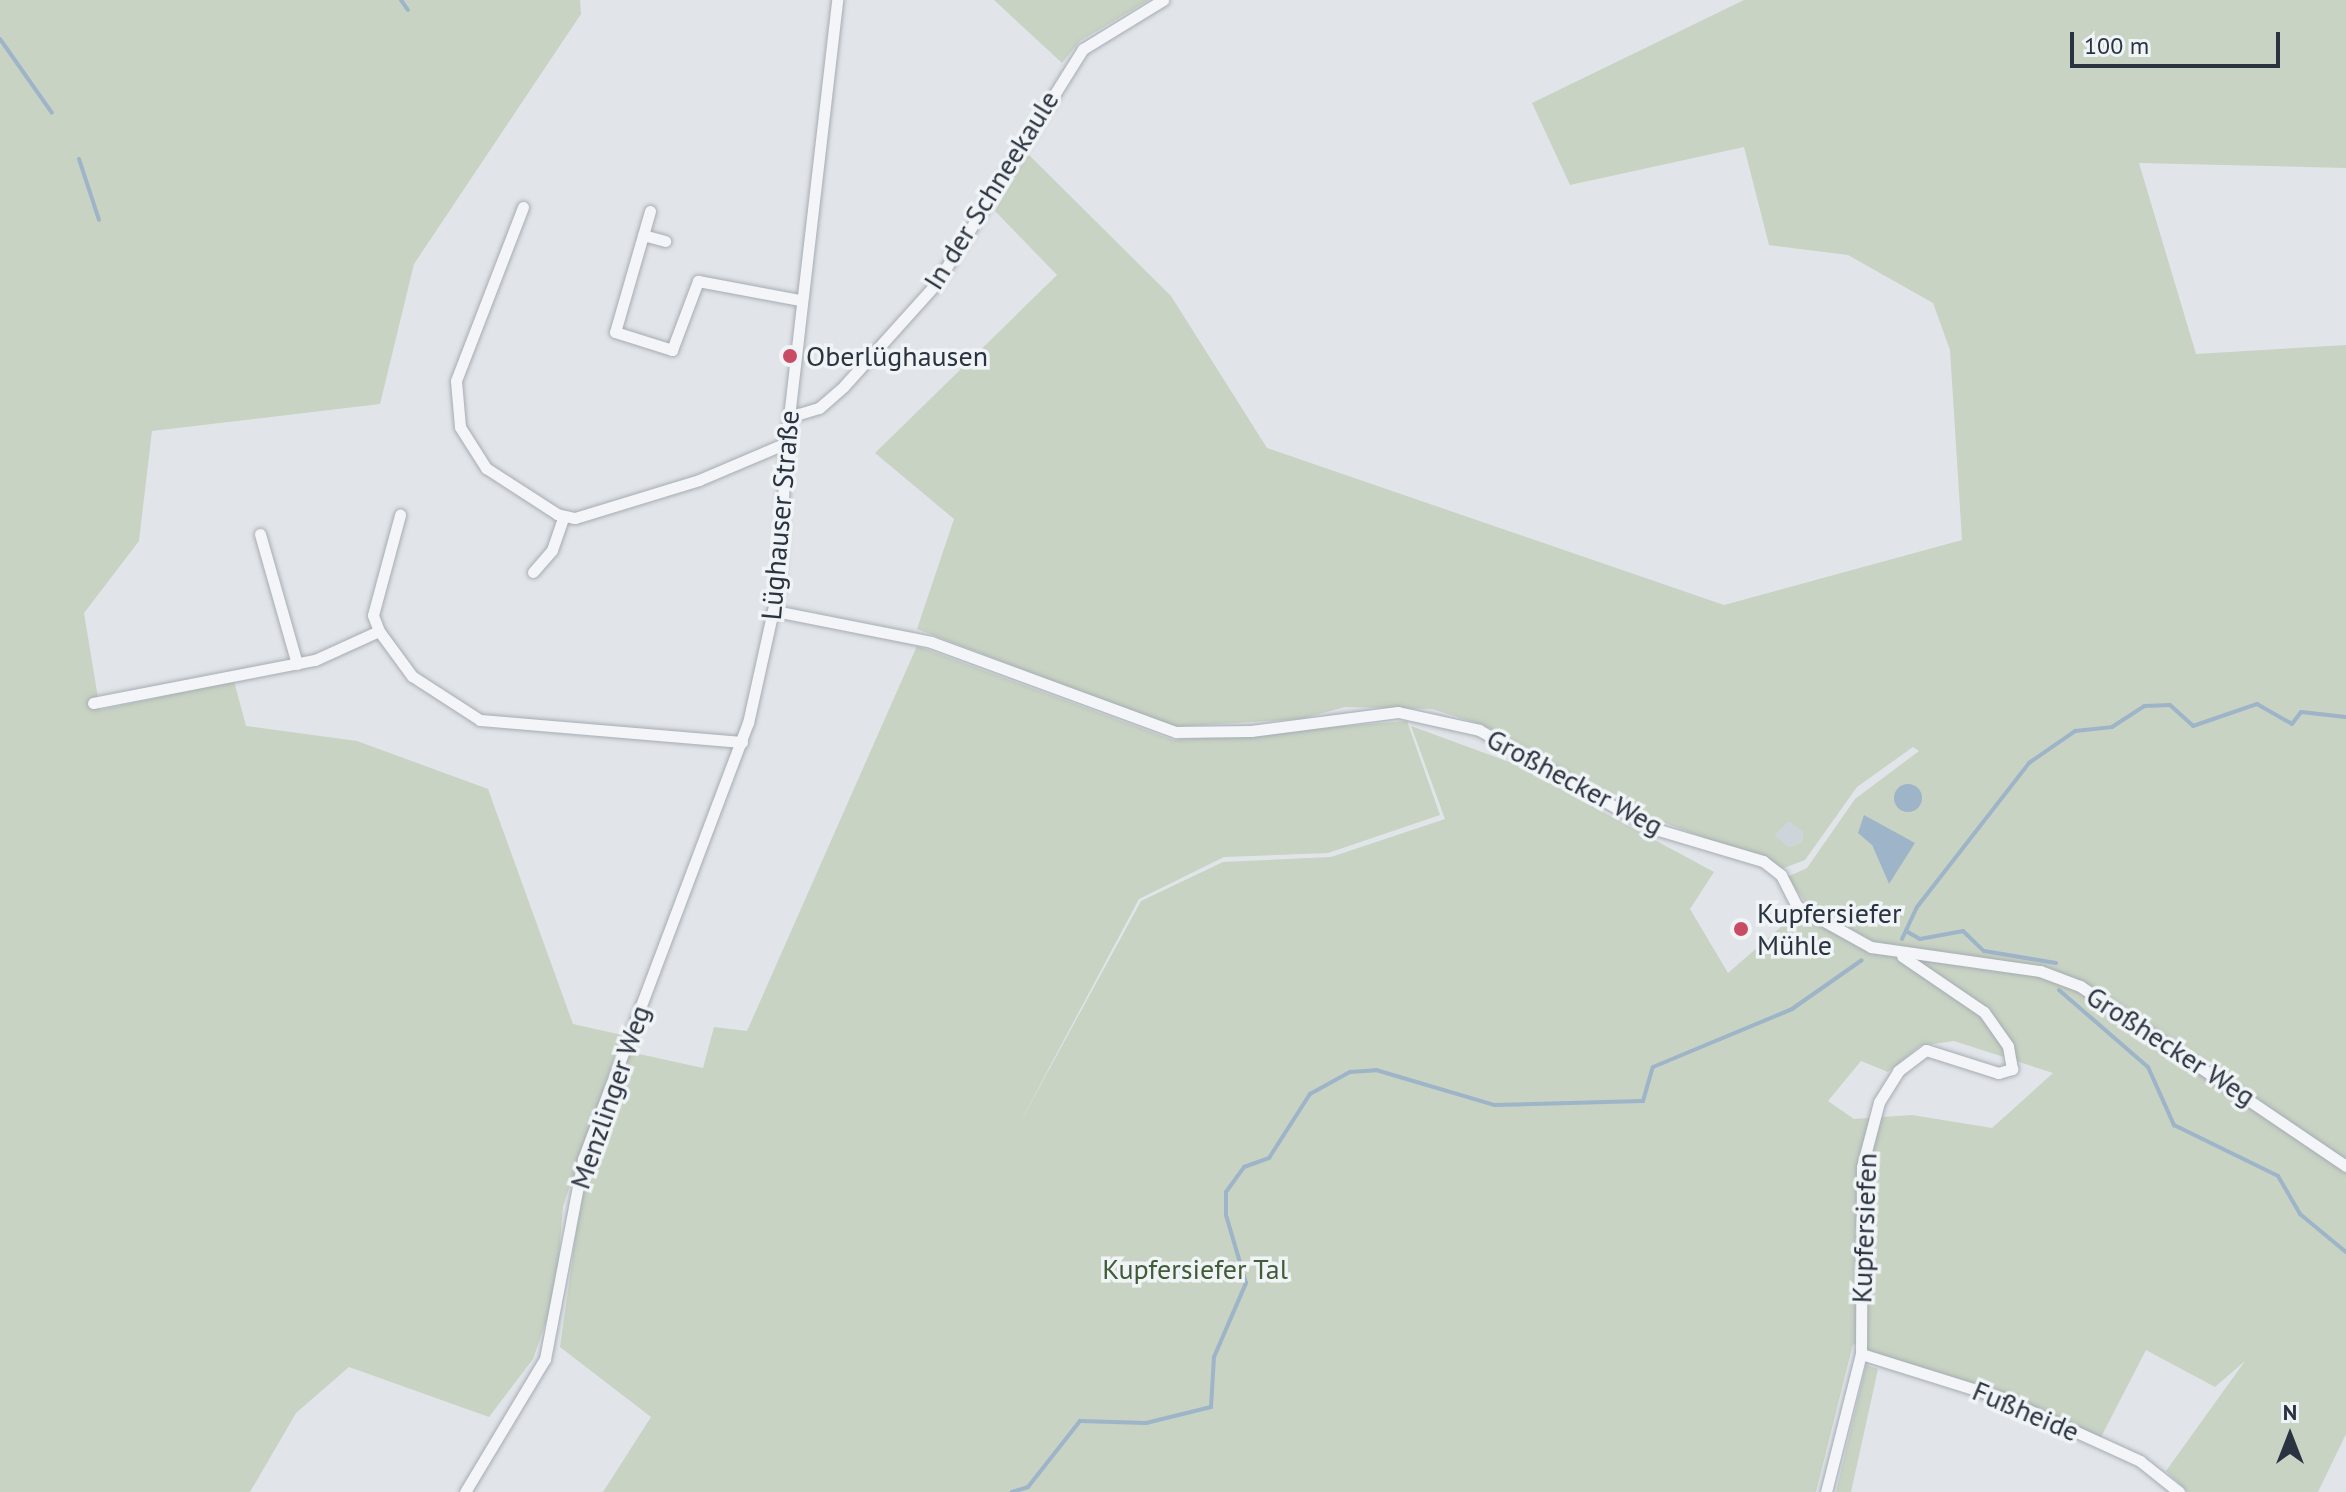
<!DOCTYPE html>
<meta charset="utf-8">
<style>
body{margin:0}
#map{position:relative;width:2346px;height:1492px;overflow:hidden;background:#e1e5e9;font-family:"PT Sans",sans-serif}
div>[style]{position:absolute}
.built>*{inset:0;background:#cfd4db}
.green>*{inset:0;background:#c8d3c3}
.water>*{inset:0;background:#9eb4c8}
.round{border-radius:50%}
.stream>*{height:4px;margin:-2px;padding:0 2px;transform-origin:2px;border-radius:2px;background:#9eb4c8}
.roads{filter:drop-shadow(0 0 2px #a6acb3) drop-shadow(0 0 2px #a6acb3)}
.minor>*{height:11px;margin:-5.5px;padding:0 5.5px;transform-origin:5.5px;border-radius:5.5px;background:#f4f5f8}
.dots>*{width:22px;height:22px;translate:-50% -50%;box-sizing:border-box;border:4px solid #f1f4f7;border-radius:50%}
span{translate:-50% -50%;white-space:nowrap;text-align:center;line-height:1.15;-webkit-text-stroke:7px #f1f4f7;paint-order:stroke}
.street-label{font-size:28px;color:#2a3340}
.poi-label{font-size:28px;color:#2a3340}
.left{translate:0 -50%;text-align:left}
.park-label{font-size:28px;color:#405c38}
.north{position:absolute;left:2250px;top:1396px;width:80px;height:80px;-webkit-text-stroke:6px #f1f4f7;paint-order:stroke;rotate:0deg;font-size:22px;font-weight:700;line-height:32px;text-align:center;color:#2a3340}
.north::after{content:'';display:block;margin:auto;width:28px;height:36px;background:#2a3340;clip-path:polygon(50% 0,100% 100%,50% 72%,0 100%)}
.scale{position:absolute;left:2070px;top:32px;width:210px;height:36px;box-sizing:border-box;border:4px solid #2a3340;border-top:0;padding-left:10px;font-size:24px;line-height:28px;white-space:nowrap;color:#2a3340;-webkit-text-stroke:6px #f1f4f7;paint-order:stroke}
</style>
<div id="map">
<div class="built">
<div style="clip-path:polygon(1789px 820px,1803px 832px,1802px 842px,1789px 847px,1775px 835px)"></div>
</div>
<div class="green">
<div style="clip-path:polygon(0 0,580px 0,581px 14px,414px 264px,380px 404px,152px 431px,139px 541px,84px 613px,100px 710px,234px 681px,246px 726px,357px 741px,488px 789px,573px 1024px,622px 1035px,563px 1206px,556px 1293px,533px 1359px,489px 1417px,349px 1367px,296px 1413px,250px 1492px,0 1492px)"></div>
<div style="clip-path:polygon(994px 0,1149px 0,1080px 41px,1062px 63px)"></div>
<div style="clip-path:polygon(evenodd,1744px 0,2346px 0,2346px 168px,2139px 163px,2196px 354px,2346px 345px,2346px 1434px,2318px 1492px,2188px 1492px,2166px 1471px,2245px 1361px,2215px 1387px,2146px 1350px,2100px 1439px,1853px 1344px,1816px 1492px,603px 1492px,651px 1417px,560px 1347px,582px 1190px,630px 1052px,703px 1068px,714px 1027px,747px 1031px,917px 646px,1173px 740px,1407px 721px,1440px 815px,1328px 853px,1224px 857px,1139px 899px,1016px 1130px,1141px 901px,1223px 862px,1331px 857px,1445px 819px,1411px 726px,1512px 763px,1714px 872px,1690px 909px,1728px 973px,1798px 912px,1873px 952px,1810px 908px,1787px 877px,1807px 868px,1855px 799px,1919px 751px,1913px 747px,1857px 787px,1805px 860px,1784px 868px,1631px 810px,1483px 725px,1432px 709px,1345px 707px,1301px 719px,1172px 727px,917px 629px,954px 519px,875px 453px,1057px 275px,995px 211px,1028px 154px,1171px 296px,1267px 448px,1724px 605px,1962px 540px,1950px 350px,1933px 303px,1848px 255px,1769px 245px,1744px 147px,1570px 185px,1532px 103px,1744px 0,1864px 815px,1898px 836px,1889px 884px,1872px 845px,1864px 815px,1744px 0,1789px 821px,1803px 832px,1802px 842px,1789px 847px,1775px 835px,1789px 821px,1744px 0,1954px 1041px,2053px 1073px,1992px 1128px,1912px 1115px,1854px 1119px,1828px 1101px,1861px 1061px,1888px 1072px,1920px 1046px,1954px 1041px)"></div>
<div style="clip-path:polygon(1866px 1365px,1878px 1369px,1851px 1492px,1836px 1492px)"></div>
</div>
<div class="water">
<div class="round" style="left:1894px;top:784px;width:28px;height:28px"></div>
<div style="clip-path:polygon(1864px 815px,1915px 843px,1889px 884px,1872px 845px,1858px 833px)"></div>
</div>
<div class="stream">
<div style="left:401px;top:0;width:12px;rotate:55deg"></div>
<div style="left:0;top:39px;width:90px;rotate:54.9deg"></div>
<div style="left:79px;top:159px;width:64px;rotate:71.8deg"></div>
<div style="left:1906px;top:931px;width:16px;rotate:30deg"></div>
<div style="left:1920px;top:939px;width:44px;rotate:-10.5deg"></div>
<div style="left:1963px;top:931px;width:29px;rotate:44deg"></div>
<div style="left:1984px;top:951px;width:73px;rotate:9.5deg"></div>
<div style="left:1902px;top:939px;width:35px;rotate:-65deg"></div>
<div style="left:1917px;top:907px;width:182px;rotate:-52.1deg"></div>
<div style="left:2029px;top:763px;width:56px;rotate:-34.8deg"></div>
<div style="left:2075px;top:731px;width:37px;rotate:-6deg"></div>
<div style="left:2112px;top:727px;width:38px;rotate:-33deg"></div>
<div style="left:2144px;top:706px;width:26px;rotate:-2deg"></div>
<div style="left:2170px;top:705px;width:31px;rotate:42deg"></div>
<div style="left:2193px;top:726px;width:68px;rotate:-19deg"></div>
<div style="left:2257px;top:704px;width:40px;rotate:29.7deg"></div>
<div style="left:2292px;top:724px;width:15px;rotate:-53deg"></div>
<div style="left:2301px;top:712px;width:45px;rotate:6.3deg"></div>
<div style="left:2059px;top:990px;width:118px;rotate:40.9deg"></div>
<div style="left:2148px;top:1067px;width:64px;rotate:65.9deg"></div>
<div style="left:2174px;top:1125px;width:116px;rotate:26.1deg"></div>
<div style="left:2278px;top:1176px;width:44px;rotate:59.9deg"></div>
<div style="left:2300px;top:1214px;width:60px;rotate:39.6deg"></div>
<div style="left:1012px;top:1492px;width:17px;rotate:-17deg"></div>
<div style="left:1028px;top:1487px;width:84px;rotate:-51.8deg"></div>
<div style="left:1080px;top:1421px;width:66px;rotate:1.7deg"></div>
<div style="left:1146px;top:1423px;width:67px;rotate:-13.8deg"></div>
<div style="left:1211px;top:1407px;width:50px;rotate:-86.6deg"></div>
<div style="left:1214px;top:1357px;width:81px;rotate:-66.6deg"></div>
<div style="left:1246px;top:1283px;width:71px;rotate:-106.4deg"></div>
<div style="left:1226px;top:1215px;width:23px;rotate:-90deg"></div>
<div style="left:1226px;top:1192px;width:31px;rotate:-54deg"></div>
<div style="left:1244px;top:1167px;width:27px;rotate:-20deg"></div>
<div style="left:1269px;top:1158px;width:76px;rotate:-57.4deg"></div>
<div style="left:1310px;top:1094px;width:46px;rotate:-28.8deg"></div>
<div style="left:1350px;top:1072px;width:26px;rotate:-4deg"></div>
<div style="left:1376px;top:1070px;width:123px;rotate:16.5deg"></div>
<div style="left:1494px;top:1105px;width:149px;rotate:-1.5deg"></div>
<div style="left:1643px;top:1101px;width:35px;rotate:-74deg"></div>
<div style="left:1653px;top:1067px;width:151px;rotate:-22.6deg"></div>
<div style="left:1792px;top:1009px;width:85px;rotate:-35deg"></div>
</div>
<div class="roads">
<div class="minor">
<div style="left:523px;top:207px;width:186px;rotate:111.1deg"></div>
<div style="left:456px;top:381px;width:46px;rotate:85deg"></div>
<div style="left:460px;top:427px;width:49px;rotate:57.6deg"></div>
<div style="left:486px;top:468px;width:85px;rotate:32.9deg"></div>
<div style="left:557px;top:514px;width:18px;rotate:13deg"></div>
<div style="left:575px;top:518px;width:130px;rotate:-17deg"></div>
<div style="left:699px;top:480px;width:95px;rotate:-23deg"></div>
<div style="left:650px;top:211px;width:126px;rotate:106.1deg"></div>
<div style="left:615px;top:332px;width:60px;rotate:17.5deg"></div>
<div style="left:672px;top:350px;width:74px;rotate:-69.4deg"></div>
<div style="left:698px;top:281px;width:104px;rotate:10.6deg"></div>
<div style="left:643px;top:235px;width:23px;rotate:15deg"></div>
<div style="left:789px;top:417px;width:31px;rotate:-17deg"></div>
<div style="left:819px;top:408px;width:33px;rotate:-41deg"></div>
<div style="left:844px;top:386px;width:137px;rotate:-48deg"></div>
<div style="left:936px;top:284px;width:277px;rotate:-58deg"></div>
<div style="left:1083px;top:49px;width:94px;rotate:-31.5deg"></div>
<div style="left:260px;top:534px;width:135px;rotate:74.1deg"></div>
<div style="left:533px;top:572px;width:29px;rotate:-49deg"></div>
<div style="left:552px;top:550px;width:34px;rotate:-71deg"></div>
<div style="left:775px;top:611px;width:159px;rotate:11.2deg"></div>
<div style="left:931px;top:642px;width:261px;rotate:20.2deg"></div>
<div style="left:1176px;top:732px;width:75px;rotate:-0.8deg"></div>
<div style="left:1251px;top:731px;width:148px;rotate:-7.4deg"></div>
<div style="left:1398px;top:712px;width:83px;rotate:12.5deg"></div>
<div style="left:1479px;top:730px;width:199px;rotate:29.5deg"></div>
<div style="left:1652px;top:828px;width:116px;rotate:16.6deg"></div>
<div style="left:1763px;top:861px;width:23px;rotate:38deg"></div>
<div style="left:1781px;top:875px;width:35px;rotate:63deg"></div>
<div style="left:1797px;top:906px;width:85px;rotate:29deg"></div>
<div style="left:1871px;top:947px;width:171px;rotate:8.1deg"></div>
<div style="left:2040px;top:971px;width:43px;rotate:20.6deg"></div>
<div style="left:2080px;top:986px;width:321px;rotate:34.1deg"></div>
<div style="left:379px;top:631px;width:17px;rotate:-111deg"></div>
<div style="left:373px;top:615px;width:104px;rotate:-74.9deg"></div>
<div style="left:93px;top:703px;width:226px;rotate:-11deg"></div>
<div style="left:315px;top:660px;width:70px;rotate:-24.4deg"></div>
<div style="left:379px;top:631px;width:56px;rotate:53.7deg"></div>
<div style="left:412px;top:676px;width:81px;rotate:32.9deg"></div>
<div style="left:480px;top:720px;width:263px;rotate:4.8deg"></div>
<div style="left:1861px;top:1354px;width:148px;rotate:17.3deg"></div>
<div style="left:2002px;top:1398px;width:152px;rotate:24.5deg"></div>
<div style="left:2140px;top:1461px;width:50px;rotate:38.5deg"></div>
<div style="left:465px;top:1492px;width:155px;rotate:-59deg"></div>
<div style="left:545px;top:1359px;width:204px;rotate:-79.2deg"></div>
<div style="left:583px;top:1159px;width:466px;rotate:-69.3deg"></div>
<div style="left:748px;top:723px;width:138px;rotate:-77.5deg"></div>
<div style="left:778px;top:588px;width:145px;rotate:-86.8deg"></div>
<div style="left:786px;top:443px;width:446px;rotate:-83.4deg"></div>
<div style="left:1826px;top:1492px;width:142px;rotate:-75.8deg"></div>
<div style="left:1861px;top:1354px;width:187px;rotate:-89.7deg"></div>
<div style="left:1862px;top:1167px;width:67px;rotate:-75.3deg"></div>
<div style="left:1879px;top:1102px;width:36px;rotate:-58deg"></div>
<div style="left:1898px;top:1071px;width:35px;rotate:-37deg"></div>
<div style="left:1926px;top:1050px;width:76px;rotate:17.7deg"></div>
<div style="left:1998px;top:1073px;width:15px;rotate:-16deg"></div>
<div style="left:2012px;top:1069px;width:23px;rotate:-100deg"></div>
<div style="left:2008px;top:1046px;width:42px;rotate:-125.2deg"></div>
<div style="left:1984px;top:1012px;width:99px;rotate:-145.7deg"></div>
</div>
</div>
<div class="dots">
<div style="left:790px;top:356px;background:#c94c64"></div>
<div style="left:1741px;top:929px;background:#c94c64"></div>
</div>
<div class="street-label">
<span style="left:991px;top:190px;rotate:-58deg">In der Schneekaule</span>
<span style="left:780px;top:515px;rotate:-85deg">Lüghauser Straße</span>
<span style="left:1575px;top:782px;rotate:28deg">Großhecker Weg</span>
<span style="left:2171px;top:1046px;rotate:33deg">Großhecker Weg</span>
<span style="left:610px;top:1097px;rotate:-71deg">Menzlinger Weg</span>
<span style="left:1864px;top:1228px;rotate:-88deg">Kupfersiefen</span>
<span style="left:2026px;top:1411px;rotate:23deg">Fußheide</span>
</div>
<div class="poi-label">
<span class="left" style="left:806px;top:356px">Oberlüghausen</span>
<span class="left" style="left:1757px;top:929px">Kupfersiefer<br>Mühle</span>
</div>
<div class="park-label">
<span style="left:1195px;top:1269px">Kupfersiefer Tal</span>
</div>
<div class="north">N</div>
<div class="scale">100 m</div>
</div>
